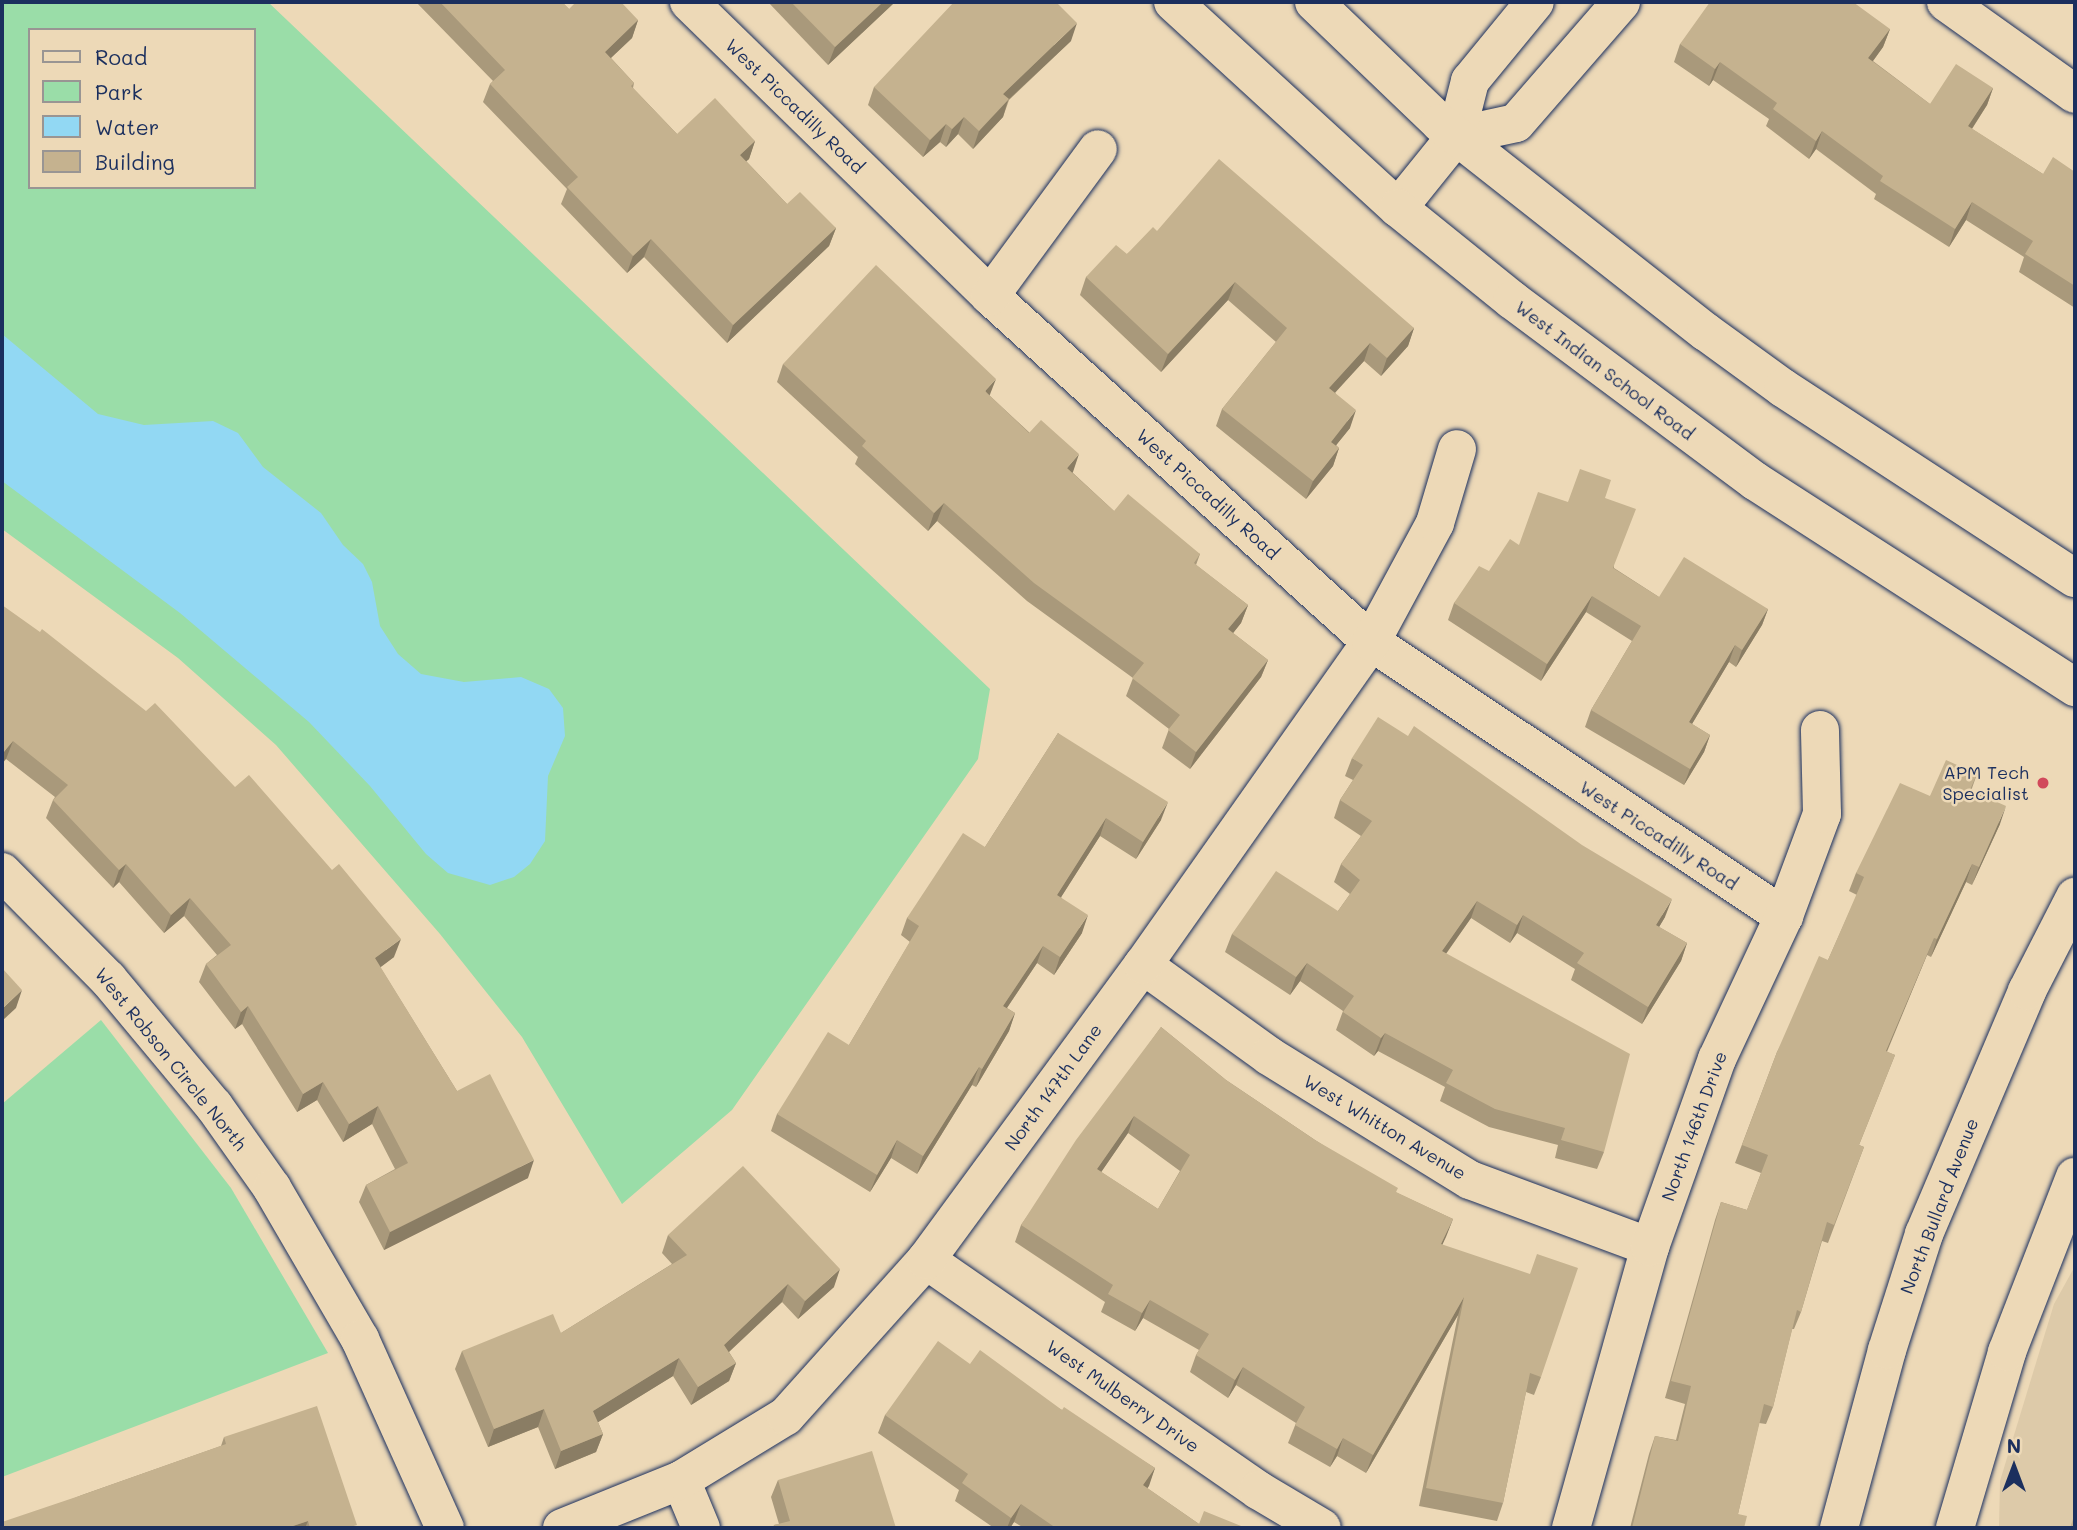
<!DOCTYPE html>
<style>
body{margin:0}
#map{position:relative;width:2077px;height:1530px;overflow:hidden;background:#edd9b7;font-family:Mali,sans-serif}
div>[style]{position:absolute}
.built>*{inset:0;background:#ddcaa9}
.green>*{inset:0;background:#9adda8}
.water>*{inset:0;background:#92d8f3}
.roads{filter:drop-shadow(0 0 2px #1b2f5e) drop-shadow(0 0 2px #1b2f5e)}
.street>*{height:38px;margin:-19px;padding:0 19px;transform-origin:19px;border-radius:19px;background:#edd9b7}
.secondary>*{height:38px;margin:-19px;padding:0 19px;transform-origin:19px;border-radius:19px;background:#edd9b7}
.wall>*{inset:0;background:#a9997b}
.shaded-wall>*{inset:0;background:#8a7d64}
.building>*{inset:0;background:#c5b28f}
.dots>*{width:19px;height:19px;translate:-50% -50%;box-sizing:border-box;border:4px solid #edd9b7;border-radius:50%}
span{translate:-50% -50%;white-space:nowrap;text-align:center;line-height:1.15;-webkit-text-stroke:5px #edd9b7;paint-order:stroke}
.street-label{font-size:18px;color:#1b2f5e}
.poi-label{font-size:18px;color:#1b2f5e}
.right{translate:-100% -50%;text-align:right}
.frame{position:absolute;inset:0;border:4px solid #1b2f5e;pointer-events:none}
.legend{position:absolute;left:28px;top:28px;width:228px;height:161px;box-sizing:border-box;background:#edd9b7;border:2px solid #999593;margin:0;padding:9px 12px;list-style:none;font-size:21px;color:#1b2f5e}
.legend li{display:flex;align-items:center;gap:14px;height:35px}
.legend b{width:35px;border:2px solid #999593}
.north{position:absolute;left:1979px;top:1432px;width:70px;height:70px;-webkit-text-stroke:5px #edd9b7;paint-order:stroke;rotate:0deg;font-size:19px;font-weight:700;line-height:28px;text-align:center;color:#1b2f5e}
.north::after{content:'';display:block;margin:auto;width:24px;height:32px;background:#1b2f5e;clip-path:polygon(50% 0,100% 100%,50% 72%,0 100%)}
</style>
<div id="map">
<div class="built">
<div style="clip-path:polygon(2075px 1266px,2075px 1528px,1999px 1528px,2000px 1481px,2054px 1304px)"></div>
</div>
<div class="green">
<div style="clip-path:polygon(evenodd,2px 2px,268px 2px,990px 689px,978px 759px,732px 1110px,622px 1204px,522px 1037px,440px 934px,276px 745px,178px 658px,2px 529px,2px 2px,30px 30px,254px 30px,254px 187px,30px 187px,30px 30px)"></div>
<div style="clip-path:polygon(101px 1020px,231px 1188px,328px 1353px,2px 1477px,2px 1104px)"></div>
</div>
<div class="water">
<div style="clip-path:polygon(2px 334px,98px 414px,144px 425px,213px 421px,238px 433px,263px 467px,321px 513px,343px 545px,363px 564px,372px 582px,380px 626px,398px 654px,421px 674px,464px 682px,521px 677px,549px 689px,563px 708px,565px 736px,548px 776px,545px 841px,530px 864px,514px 877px,490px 885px,448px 873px,426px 854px,370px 786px,309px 722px,180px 613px,2px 481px)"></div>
</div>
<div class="roads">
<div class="street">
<div style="left:689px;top:2px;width:421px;rotate:44.3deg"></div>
<div style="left:990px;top:296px;width:515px;rotate:42.24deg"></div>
<div style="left:1371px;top:642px;width:496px;rotate:33.6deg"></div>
<div style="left:1946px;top:2px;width:158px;rotate:35.5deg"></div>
<div style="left:1456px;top:136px;width:61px;rotate:-12.2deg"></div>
<div style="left:1516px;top:123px;width:160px;rotate:-49deg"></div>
<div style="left:1398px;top:208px;width:92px;rotate:-51.1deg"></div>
<div style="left:1456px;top:136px;width:57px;rotate:-75.7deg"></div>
<div style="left:1470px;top:81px;width:102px;rotate:-50.6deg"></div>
<div style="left:990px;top:296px;width:182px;rotate:-53.7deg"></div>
<div style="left:1143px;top:965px;width:155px;rotate:35.8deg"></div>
<div style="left:1269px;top:1056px;width:236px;rotate:31.7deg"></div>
<div style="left:1470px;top:1180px;width:192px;rotate:20.4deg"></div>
<div style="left:926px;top:1260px;width:404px;rotate:34.7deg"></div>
<div style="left:1258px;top:1490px;width:74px;rotate:30.7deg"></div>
<div style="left:681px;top:1480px;width:52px;rotate:67.4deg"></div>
<div style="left:562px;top:1528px;width:128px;rotate:-22deg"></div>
<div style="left:681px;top:1480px;width:123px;rotate:-31.4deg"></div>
<div style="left:786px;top:1416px;width:210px;rotate:-48.1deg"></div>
<div style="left:926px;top:1260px;width:366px;rotate:-53.7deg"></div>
<div style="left:1143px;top:965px;width:395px;rotate:-54.8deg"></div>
<div style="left:1371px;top:642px;width:135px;rotate:-61.7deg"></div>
<div style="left:1435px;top:523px;width:77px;rotate:-73.4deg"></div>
<div style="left:1571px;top:1528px;width:292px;rotate:-74.3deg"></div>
<div style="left:1650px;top:1247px;width:200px;rotate:-70.4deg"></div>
<div style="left:1717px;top:1059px;width:158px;rotate:-64.9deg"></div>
<div style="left:1784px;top:916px;width:109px;rotate:-69.6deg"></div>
<div style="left:1822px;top:814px;width:84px;rotate:-91.4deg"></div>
</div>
<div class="secondary">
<div style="left:1173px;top:2px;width:305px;rotate:42.5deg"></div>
<div style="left:1398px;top:208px;width:146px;rotate:38.9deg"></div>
<div style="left:1512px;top:300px;width:303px;rotate:36.7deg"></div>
<div style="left:1755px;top:481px;width:381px;rotate:32.8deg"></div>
<div style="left:1314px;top:2px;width:175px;rotate:43.8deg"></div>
<div style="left:1440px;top:123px;width:338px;rotate:38.2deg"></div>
<div style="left:1706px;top:332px;width:95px;rotate:36deg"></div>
<div style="left:1783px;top:388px;width:348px;rotate:33.1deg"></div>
<div style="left:2px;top:872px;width:151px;rotate:45.3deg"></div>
<div style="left:108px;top:979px;width:165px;rotate:50.2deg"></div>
<div style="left:214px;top:1106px;width:100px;rotate:54.7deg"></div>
<div style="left:272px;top:1188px;width:175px;rotate:59.8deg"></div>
<div style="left:360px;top:1339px;width:207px;rotate:65.8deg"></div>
<div style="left:1839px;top:1528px;width:184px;rotate:-74.9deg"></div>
<div style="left:1887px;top:1350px;width:122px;rotate:-72.3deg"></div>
<div style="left:1924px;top:1234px;width:264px;rotate:-67deg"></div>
<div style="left:2027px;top:991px;width:106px;rotate:-62.9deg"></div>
<div style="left:1955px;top:1528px;width:184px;rotate:-73.5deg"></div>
<div style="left:2007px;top:1352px;width:188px;rotate:-68.8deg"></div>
</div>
</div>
<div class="wall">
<div style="clip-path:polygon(416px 2px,562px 2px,569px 9px,638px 20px,632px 38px,611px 58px,634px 83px,633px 88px,677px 134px,755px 141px,749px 159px,746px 161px,787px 204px,836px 228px,829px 246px,727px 343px,644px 257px,627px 273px,561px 204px,567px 189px,483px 102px,490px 84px,493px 81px)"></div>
<div style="clip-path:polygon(768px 2px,895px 2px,828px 65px)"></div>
<div style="clip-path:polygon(1890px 29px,1883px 47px,1873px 61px,1930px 104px,1993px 88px,1987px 105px,1972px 129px,2043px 174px,2075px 172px,2075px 308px,2019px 272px,2024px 257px,1966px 220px,1949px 247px,1874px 199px,1876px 194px,1816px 149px,1809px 159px,1766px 126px,1769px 119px,1713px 80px,1709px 86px,1674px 62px,1680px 44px)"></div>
<div style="clip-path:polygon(1071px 41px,1009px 100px,1003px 117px,973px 149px,958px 134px,946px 147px,940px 142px,923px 157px,868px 105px,874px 87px)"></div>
<div style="clip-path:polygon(1157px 231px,1414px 328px,1408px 346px,1381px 376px,1364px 361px,1335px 392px,1350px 428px,1336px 445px,1339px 448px,1333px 466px,1306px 499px,1216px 426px,1222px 409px,1276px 342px,1228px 300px,1161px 372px,1080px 295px,1086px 277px,1127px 254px)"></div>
<div style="clip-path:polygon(783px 364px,990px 396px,1114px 511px,1200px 554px,1196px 565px,1248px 605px,1241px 623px,1233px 633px,1268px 660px,1261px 677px,1190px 769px,1162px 748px,1169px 729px,1126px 696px,1133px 678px,1027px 601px,937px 521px,928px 531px,855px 464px,858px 457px,777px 382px)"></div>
<div style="clip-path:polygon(1605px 498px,1614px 568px,1659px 597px,1768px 609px,1762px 625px,1736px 667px,1729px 662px,1692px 724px,1710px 735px,1704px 752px,1684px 785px,1585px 727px,1591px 710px,1632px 641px,1586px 612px,1541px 681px,1448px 620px,1454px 603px,1568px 502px)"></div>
<div style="clip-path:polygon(2px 605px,394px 957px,380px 967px,457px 1091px,528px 1178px,384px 1250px,359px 1202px,366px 1185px,395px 1169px,372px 1124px,343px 1142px,317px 1100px,297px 1112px,242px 1024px,235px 1029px,199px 982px,206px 964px,217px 955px,184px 916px,164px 933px,119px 882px,113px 888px,46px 818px,53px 800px,55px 797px,6px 759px)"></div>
<div style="clip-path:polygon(1058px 733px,1161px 820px,1136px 859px,1100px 836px,1061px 897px,1082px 933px,1054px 975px,1037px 963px,1007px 1008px,1015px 1013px,1009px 1031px,976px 1087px,972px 1085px,917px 1174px,891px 1158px,870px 1192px,771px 1131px,777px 1114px,849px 1045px,910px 942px,901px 935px,907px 918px,985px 847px)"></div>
<div style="clip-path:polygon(1352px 758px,1665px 917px,1659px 927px,1687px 943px,1681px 961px,1642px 1024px,1571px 980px,1575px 969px,1517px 933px,1510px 943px,1471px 918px,1446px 954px,1604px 1152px,1597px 1169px,1555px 1158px,1558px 1145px,1489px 1127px,1440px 1101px,1445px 1087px,1378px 1051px,1374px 1056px,1336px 1030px,1343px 1011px,1300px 981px,1290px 995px,1225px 952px,1232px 934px,1338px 911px,1350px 894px,1334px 882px,1341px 864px,1361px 836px,1334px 818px,1340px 800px,1353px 780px,1345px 776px)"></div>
<div style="clip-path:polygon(1977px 774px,1971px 791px,2000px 824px,1972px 885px,1966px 882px,1931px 957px,1927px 955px,1887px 1052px,1895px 1055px,1859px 1145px,1864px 1147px,1828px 1243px,1822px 1241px,1801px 1312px,1794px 1329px,1792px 1329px,1773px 1407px,1766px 1424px,1759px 1423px,1738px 1514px,1744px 1528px,1630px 1528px,1649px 1454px,1655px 1436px,1676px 1440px,1685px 1404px,1665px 1398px,1715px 1220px,1721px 1202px,1747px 1210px,1761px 1173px,1735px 1163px,1777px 1052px,1828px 960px,1857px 895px,1849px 891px,1856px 873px,1930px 796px)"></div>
<div style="clip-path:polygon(evenodd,1161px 1027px,1226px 1080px,1315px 1140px,1397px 1193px,1453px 1219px,1442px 1245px,1541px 1377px,1534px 1395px,1526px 1392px,1503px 1503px,1497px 1521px,1419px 1506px,1458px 1315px,1366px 1473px,1337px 1456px,1330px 1467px,1288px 1443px,1296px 1423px,1236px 1385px,1228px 1398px,1190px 1372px,1196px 1355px,1199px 1350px,1143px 1318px,1135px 1331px,1101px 1312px,1105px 1302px,1015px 1242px,1021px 1225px,1161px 1027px,1128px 1133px,1180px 1171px,1158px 1209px,1101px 1172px,1128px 1133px)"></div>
<div style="clip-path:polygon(668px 1235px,834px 1287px,798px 1319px,782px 1302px,729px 1352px,736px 1363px,729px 1381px,691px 1405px,673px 1376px,598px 1422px,603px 1434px,596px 1452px,555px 1469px,538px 1427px,488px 1447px,455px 1369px,462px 1351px,561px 1333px,672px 1264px,662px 1253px)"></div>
<div style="clip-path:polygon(970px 1364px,1062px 1410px,1155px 1468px,1147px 1488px,1199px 1524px,1246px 1528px,1024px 1528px,1014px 1522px,1010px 1528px,994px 1528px,955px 1501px,959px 1490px,878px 1433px,885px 1415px)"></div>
<div style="clip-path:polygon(224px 1437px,355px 1528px,2px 1528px,82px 1495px,221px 1446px)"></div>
<div style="clip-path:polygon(778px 1480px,896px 1528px,773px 1528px,774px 1525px,779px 1524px,771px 1497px)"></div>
</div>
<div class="shaded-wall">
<div style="clip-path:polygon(883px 2px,895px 2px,828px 65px,835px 47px)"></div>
<div style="clip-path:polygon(638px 20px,632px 38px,599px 69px,605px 52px)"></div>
<div style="clip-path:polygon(1077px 23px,1071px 41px,1008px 100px,1003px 117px,973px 149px,979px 131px,1003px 94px)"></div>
<div style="clip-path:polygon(1890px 29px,1883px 47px,1862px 76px,1868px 58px)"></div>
<div style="clip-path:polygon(1720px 62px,1713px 80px,1709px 86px,1715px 69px)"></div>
<div style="clip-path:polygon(1993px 88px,1987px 105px,1962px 144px,1968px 126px)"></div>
<div style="clip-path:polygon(964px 117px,958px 134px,946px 147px,952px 129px)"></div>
<div style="clip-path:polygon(946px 124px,940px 142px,923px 157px,930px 140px)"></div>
<div style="clip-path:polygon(1822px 131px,1816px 149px,1809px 159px,1816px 141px)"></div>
<div style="clip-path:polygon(755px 141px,749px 159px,733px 173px,740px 155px)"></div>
<div style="clip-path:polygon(1972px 202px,1966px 220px,1949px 247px,1955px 229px)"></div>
<div style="clip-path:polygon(836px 228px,829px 246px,727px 343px,733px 325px)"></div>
<div style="clip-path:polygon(651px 239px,644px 257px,627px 273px,633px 256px)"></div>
<div style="clip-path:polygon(1235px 282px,1228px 300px,1161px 372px,1168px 354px)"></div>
<div style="clip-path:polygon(1414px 328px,1408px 346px,1381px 376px,1387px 358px)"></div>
<div style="clip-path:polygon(1370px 343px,1364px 361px,1323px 406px,1329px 388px)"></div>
<div style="clip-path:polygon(996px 379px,989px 397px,985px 391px)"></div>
<div style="clip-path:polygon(1356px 410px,1350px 428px,1325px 459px,1331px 442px)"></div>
<div style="clip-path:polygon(1339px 448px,1333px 466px,1306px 499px,1313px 481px)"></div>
<div style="clip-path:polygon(1079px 454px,1073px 472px,1060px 486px,1067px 468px)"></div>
<div style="clip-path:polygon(944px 503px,937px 521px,928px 531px,934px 513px)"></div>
<div style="clip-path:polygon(1592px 596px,1586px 612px,1541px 681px,1547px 664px)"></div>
<div style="clip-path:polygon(1248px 605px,1241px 623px,1222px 647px,1228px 629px)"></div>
<div style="clip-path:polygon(1768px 609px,1762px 625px,1736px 667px,1742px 650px)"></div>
<div style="clip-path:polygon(1735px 645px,1729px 662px,1683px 739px,1689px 722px)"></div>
<div style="clip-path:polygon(1268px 660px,1261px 677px,1190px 769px,1196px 752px)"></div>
<div style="clip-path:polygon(1710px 735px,1704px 752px,1684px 785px,1690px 769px)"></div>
<div style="clip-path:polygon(13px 741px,6px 759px,2px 764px,2px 754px)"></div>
<div style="clip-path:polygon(1168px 802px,1161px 820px,1136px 859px,1143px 842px)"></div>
<div style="clip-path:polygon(2006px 806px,2000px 824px,1972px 885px,1979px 867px)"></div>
<div style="clip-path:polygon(1106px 818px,1100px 836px,1051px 913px,1057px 895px)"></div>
<div style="clip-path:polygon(126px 864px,119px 882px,113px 888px,119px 870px)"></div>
<div style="clip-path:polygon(1972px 864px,1966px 882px,1931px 957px,1937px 939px)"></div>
<div style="clip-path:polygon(190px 898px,184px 916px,164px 933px,171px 915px)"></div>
<div style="clip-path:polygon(1672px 899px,1665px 917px,1650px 942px,1656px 925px)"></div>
<div style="clip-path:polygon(1477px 901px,1471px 918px,1435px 969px,1442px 951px)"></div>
<div style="clip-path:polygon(1088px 915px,1082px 933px,1054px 975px,1060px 957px)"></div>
<div style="clip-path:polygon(1523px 915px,1517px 933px,1510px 943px,1517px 925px)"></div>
<div style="clip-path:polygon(1934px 938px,1927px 955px,1879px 1069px,1886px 1051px)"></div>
<div style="clip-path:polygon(401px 939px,394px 957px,369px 976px,375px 958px)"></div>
<div style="clip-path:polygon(1687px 943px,1681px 961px,1642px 1024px,1648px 1007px)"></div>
<div style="clip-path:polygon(1043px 946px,1037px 963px,996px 1024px,1003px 1006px)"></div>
<div style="clip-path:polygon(1307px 963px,1300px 981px,1290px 995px,1296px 977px)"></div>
<div style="clip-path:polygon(22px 990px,16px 1008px,2px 1021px,2px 1009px)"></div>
<div style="clip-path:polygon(248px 1006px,242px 1024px,235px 1029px,241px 1012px)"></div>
<div style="clip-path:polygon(1015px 1013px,1009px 1031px,976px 1087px,982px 1069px)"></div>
<div style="clip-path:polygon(1385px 1033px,1378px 1051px,1374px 1056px,1381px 1038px)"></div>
<div style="clip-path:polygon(979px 1067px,972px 1085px,917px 1174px,923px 1156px)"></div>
<div style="clip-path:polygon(323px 1082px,317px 1100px,297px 1112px,303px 1094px)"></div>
<div style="clip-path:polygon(378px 1106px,372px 1124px,343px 1142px,349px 1124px)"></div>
<div style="clip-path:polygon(1134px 1116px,1128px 1133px,1091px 1187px,1097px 1169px)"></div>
<div style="clip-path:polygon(897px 1140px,891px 1158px,870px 1192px,877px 1175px)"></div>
<div style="clip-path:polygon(534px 1160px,528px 1178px,384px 1250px,390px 1232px)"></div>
<div style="clip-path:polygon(1453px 1219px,1446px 1237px,1434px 1262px,1441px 1244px)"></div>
<div style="clip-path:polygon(840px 1269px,834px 1287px,798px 1319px,805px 1301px)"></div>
<div style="clip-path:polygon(788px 1284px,782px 1302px,718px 1362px,724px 1345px)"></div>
<div style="clip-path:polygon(1464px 1297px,1458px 1315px,1366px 1473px,1373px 1455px)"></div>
<div style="clip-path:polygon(1150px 1300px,1143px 1318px,1135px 1331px,1142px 1313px)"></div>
<div style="clip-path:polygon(679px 1358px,673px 1376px,587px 1429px,593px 1411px)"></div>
<div style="clip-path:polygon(736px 1363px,729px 1381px,691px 1405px,698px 1387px)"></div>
<div style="clip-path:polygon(1243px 1367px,1236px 1385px,1228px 1398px,1235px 1380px)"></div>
<div style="clip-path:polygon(544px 1409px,538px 1427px,488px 1447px,494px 1429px)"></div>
<div style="clip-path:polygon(603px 1434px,596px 1452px,555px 1469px,561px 1451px)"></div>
<div style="clip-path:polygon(1343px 1438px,1337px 1456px,1330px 1467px,1337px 1449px)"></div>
<div style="clip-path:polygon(1155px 1468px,1149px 1486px,1136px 1503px,1143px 1485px)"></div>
<div style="clip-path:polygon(1021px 1504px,1014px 1522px,1010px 1528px,1007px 1528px,1011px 1518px)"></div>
<div style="clip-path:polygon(308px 1521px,305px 1528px,287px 1528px)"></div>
</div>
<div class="building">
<div style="clip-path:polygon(440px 2px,562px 2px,569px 9px,576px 2px,621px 2px,638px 20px,605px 52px,634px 83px,631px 86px,677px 134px,715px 98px,755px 141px,740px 155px,787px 204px,800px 192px,836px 228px,733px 325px,651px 239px,633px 256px,567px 187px,578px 177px,490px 84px,505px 70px)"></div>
<div style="clip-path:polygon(791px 2px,883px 2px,835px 47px)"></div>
<div style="clip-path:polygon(954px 2px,1056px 2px,1077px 23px,1003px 94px,1009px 99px,979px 131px,964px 117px,952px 129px,946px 124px,930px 140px,874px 87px)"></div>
<div style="clip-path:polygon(1710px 2px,1853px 2px,1890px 29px,1868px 58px,1930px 104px,1956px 64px,1993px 88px,1968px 126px,2043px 174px,2053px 157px,2075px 172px,2075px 286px,2025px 254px,2033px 241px,1972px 202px,1955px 229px,1880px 181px,1883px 176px,1822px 131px,1816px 141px,1773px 109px,1777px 103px,1720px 62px,1715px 69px,1680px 44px)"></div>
<div style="clip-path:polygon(1219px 159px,1414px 328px,1387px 358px,1370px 343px,1329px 388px,1356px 410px,1331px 442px,1339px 448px,1313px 481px,1222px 409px,1287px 328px,1235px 282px,1168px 354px,1086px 277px,1116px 245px,1127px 254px,1153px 227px,1157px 231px)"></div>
<div style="clip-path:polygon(876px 265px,996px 379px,985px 391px,1029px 433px,1041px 420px,1079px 454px,1067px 468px,1114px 511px,1128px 494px,1200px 554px,1194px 563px,1248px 605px,1228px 629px,1268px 660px,1196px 752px,1168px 730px,1180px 715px,1132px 678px,1144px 663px,1034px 583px,944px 503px,934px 513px,862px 446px,866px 441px,783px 364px)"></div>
<div style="clip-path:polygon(1580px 469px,1611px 480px,1605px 498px,1636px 509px,1613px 568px,1659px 597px,1684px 557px,1768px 609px,1742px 650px,1735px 645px,1689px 722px,1710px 735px,1690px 769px,1591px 710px,1641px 626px,1592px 596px,1547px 664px,1454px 603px,1479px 566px,1489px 571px,1510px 539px,1519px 545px,1538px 492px,1568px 502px)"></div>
<div style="clip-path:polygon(2px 605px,40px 632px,42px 629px,146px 711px,155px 703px,235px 787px,249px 775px,332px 870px,339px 864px,401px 939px,375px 958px,457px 1091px,490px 1074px,534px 1160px,390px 1232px,366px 1185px,408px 1163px,378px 1106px,349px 1124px,323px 1082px,303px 1094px,248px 1006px,241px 1012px,206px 964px,231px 945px,190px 898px,171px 915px,126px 864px,119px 870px,53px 800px,68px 785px,13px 741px,2px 754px)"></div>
<div style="clip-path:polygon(1378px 717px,1408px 736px,1414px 726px,1582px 845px,1672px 899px,1656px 925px,1687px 943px,1648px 1007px,1577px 963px,1584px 953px,1523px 915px,1517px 925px,1477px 901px,1442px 951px,1630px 1054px,1604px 1152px,1561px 1140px,1565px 1128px,1495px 1109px,1446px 1083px,1453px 1070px,1385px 1033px,1381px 1038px,1343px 1012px,1354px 996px,1307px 963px,1296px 977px,1232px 934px,1276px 871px,1338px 911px,1360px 880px,1341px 864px,1372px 821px,1340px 800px,1363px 765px,1352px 758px)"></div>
<div style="clip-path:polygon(1058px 733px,1168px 802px,1143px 842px,1106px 818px,1057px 895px,1088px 915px,1060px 957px,1043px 946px,1003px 1006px,1015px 1013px,982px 1069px,979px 1067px,923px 1156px,897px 1140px,877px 1175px,777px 1114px,828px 1032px,849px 1045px,919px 926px,907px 918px,963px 833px,985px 847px)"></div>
<div style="clip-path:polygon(1946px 760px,1977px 774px,1970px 790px,2006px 806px,1979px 867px,1972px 864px,1937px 939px,1934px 938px,1886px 1051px,1895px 1055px,1859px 1145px,1864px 1147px,1834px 1225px,1827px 1222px,1801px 1312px,1797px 1310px,1773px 1407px,1764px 1404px,1738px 1514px,1747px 1516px,1744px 1528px,1632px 1528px,1655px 1436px,1678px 1441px,1691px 1386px,1671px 1381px,1721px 1202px,1747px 1210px,1768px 1155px,1742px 1145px,1777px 1052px,1819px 956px,1828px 960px,1864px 877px,1856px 873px,1900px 783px,1930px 796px)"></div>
<div style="clip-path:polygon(2px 968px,22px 990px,2px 1009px)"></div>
<div style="clip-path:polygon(evenodd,1161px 1027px,1226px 1080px,1315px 1140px,1398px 1188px,1396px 1192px,1453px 1219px,1441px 1244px,1530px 1274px,1537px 1254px,1578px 1268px,1541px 1377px,1530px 1373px,1503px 1503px,1426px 1488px,1464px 1297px,1373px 1455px,1343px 1438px,1337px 1449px,1295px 1425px,1305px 1407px,1243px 1367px,1235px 1380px,1196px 1355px,1209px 1334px,1150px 1300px,1142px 1313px,1108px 1294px,1113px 1285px,1021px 1225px,1076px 1140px,1161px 1027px,1134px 1116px,1190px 1155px,1158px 1209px,1097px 1169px,1134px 1116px)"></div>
<div style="clip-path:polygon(743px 1166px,840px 1269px,805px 1301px,788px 1284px,724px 1345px,736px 1363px,698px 1387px,679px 1358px,593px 1411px,603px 1434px,561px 1451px,544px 1409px,494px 1429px,462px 1351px,553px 1314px,561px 1333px,687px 1255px,668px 1235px)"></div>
<div style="clip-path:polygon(938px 1341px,970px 1364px,980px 1350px,1062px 1410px,1064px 1407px,1155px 1468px,1143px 1485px,1199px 1524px,1204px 1511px,1246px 1528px,1056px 1528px,1021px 1504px,1011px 1518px,962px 1483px,968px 1474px,885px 1415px)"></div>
<div style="clip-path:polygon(317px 1406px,357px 1525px,347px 1528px,310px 1528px,308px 1521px,287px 1528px,2px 1528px,2px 1522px,82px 1495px,226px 1444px,224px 1437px)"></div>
<div style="clip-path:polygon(872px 1451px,896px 1528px,775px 1528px,774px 1525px,790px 1521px,778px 1480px)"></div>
<div style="clip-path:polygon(2075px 1513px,2075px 1528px,2070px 1528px)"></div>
</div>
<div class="dots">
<div style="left:2043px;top:783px;background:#d1495b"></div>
</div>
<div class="street-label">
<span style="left:795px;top:106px;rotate:44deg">West Piccadilly Road</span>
<span style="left:1605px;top:370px;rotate:37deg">West Indian School Road</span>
<span style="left:1208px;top:494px;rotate:42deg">West Piccadilly Road</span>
<span style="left:1659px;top:835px;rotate:33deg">West Piccadilly Road</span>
<span style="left:171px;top:1059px;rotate:51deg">West Robson Circle North</span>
<span style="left:1053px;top:1087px;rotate:-54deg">North 147th Lane</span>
<span style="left:1694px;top:1126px;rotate:-70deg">North 146th Drive</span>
<span style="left:1385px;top:1127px;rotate:31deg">West Whitton Avenue</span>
<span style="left:1939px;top:1206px;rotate:-69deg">North Bullard Avenue</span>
<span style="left:1123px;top:1396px;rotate:35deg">West Mulberry Drive</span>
</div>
<div class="poi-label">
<span class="right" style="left:2029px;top:783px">APM Tech<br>Specialist</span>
</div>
<div class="frame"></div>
<ul class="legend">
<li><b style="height:9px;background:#edd9b7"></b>Road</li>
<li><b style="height:19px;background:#9adda8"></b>Park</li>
<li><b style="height:19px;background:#92d8f3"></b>Water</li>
<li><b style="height:19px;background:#c5b28f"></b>Building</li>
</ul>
<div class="north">N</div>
</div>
